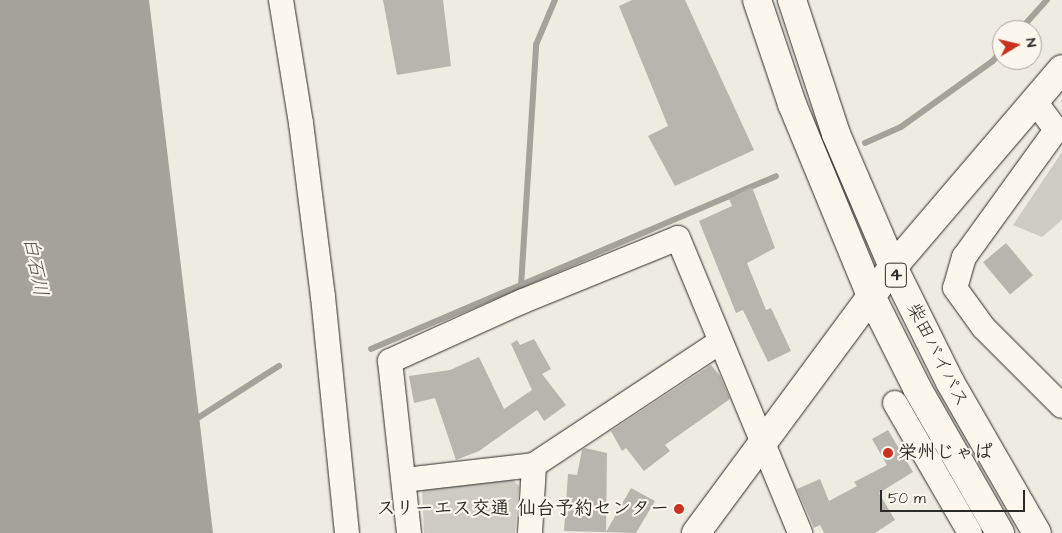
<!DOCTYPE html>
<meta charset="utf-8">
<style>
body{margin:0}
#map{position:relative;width:1062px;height:533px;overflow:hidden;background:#eeebe0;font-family:"Architects Daughter","Klee One",sans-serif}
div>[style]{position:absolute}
.green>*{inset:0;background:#cecbc2}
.water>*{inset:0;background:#a4a29a}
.stream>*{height:5.5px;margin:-2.75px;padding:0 2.75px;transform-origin:2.75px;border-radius:2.75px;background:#a4a29a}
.building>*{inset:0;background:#b8b5ae;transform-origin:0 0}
.roads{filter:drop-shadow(0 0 1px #2b2b2b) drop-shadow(0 0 1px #2b2b2b)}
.minor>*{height:24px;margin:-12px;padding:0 12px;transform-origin:12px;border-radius:12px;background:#fbf7ec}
.tertiary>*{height:28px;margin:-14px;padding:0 14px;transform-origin:14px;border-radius:14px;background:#fbf7ec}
.trunk>*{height:28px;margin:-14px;padding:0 14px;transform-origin:14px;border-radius:14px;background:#fbf7ec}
.dots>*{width:14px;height:14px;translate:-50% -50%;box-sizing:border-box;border:2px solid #fbf7ec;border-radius:50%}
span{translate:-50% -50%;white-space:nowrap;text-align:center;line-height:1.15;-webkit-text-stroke:4.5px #fbf7ec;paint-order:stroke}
.shield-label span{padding:1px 4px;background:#fbf7ec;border:1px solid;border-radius:4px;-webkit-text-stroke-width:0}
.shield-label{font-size:18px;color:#2b2b2b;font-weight:700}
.street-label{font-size:19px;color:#2b2b2b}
.poi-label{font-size:19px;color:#2b2b2b;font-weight:700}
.left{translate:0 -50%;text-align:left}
.right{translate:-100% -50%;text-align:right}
.water-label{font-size:20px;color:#555552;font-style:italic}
.north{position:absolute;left:992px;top:20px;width:50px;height:50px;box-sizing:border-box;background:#fbf7ec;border:1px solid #a8a59f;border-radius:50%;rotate:81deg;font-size:14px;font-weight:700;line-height:20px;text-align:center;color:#2b2b2b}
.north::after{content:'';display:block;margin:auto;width:18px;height:22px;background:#c8321e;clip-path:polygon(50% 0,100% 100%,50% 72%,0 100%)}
.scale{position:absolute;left:880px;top:490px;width:145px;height:22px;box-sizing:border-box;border:2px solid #2b2b2b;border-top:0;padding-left:6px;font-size:15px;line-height:18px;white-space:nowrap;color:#2b2b2b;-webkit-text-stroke:4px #fbf7ec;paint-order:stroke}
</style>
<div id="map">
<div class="green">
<div style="clip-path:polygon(1062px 152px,1062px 220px,1042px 237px,1013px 225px)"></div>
<div style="clip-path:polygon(509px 476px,519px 486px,515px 533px,424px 533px,422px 488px)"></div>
</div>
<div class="water">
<div style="clip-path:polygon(0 0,149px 0,213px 533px,0 533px)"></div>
</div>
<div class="stream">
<div style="left:1020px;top:30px;width:40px;rotate:-48deg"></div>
<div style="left:865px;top:143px;width:39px;rotate:-24deg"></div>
<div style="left:901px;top:127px;width:113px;rotate:-35.7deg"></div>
<div style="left:993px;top:61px;width:14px;rotate:-51deg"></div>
<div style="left:521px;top:286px;width:241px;rotate:-86.4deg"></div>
<div style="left:536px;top:45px;width:49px;rotate:-67.1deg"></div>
<div style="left:371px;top:349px;width:440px;rotate:-23.1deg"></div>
<div style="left:193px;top:421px;width:102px;rotate:-32.6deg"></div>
</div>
<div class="building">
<div style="clip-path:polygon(383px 0,443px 0,451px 66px,397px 75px)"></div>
<div style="clip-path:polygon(632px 0,685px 0,754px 150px,675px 186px,648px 136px,668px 126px,619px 6px)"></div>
<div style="clip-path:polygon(752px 187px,775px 248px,747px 263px,766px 310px,771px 308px,791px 351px,768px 362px,743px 310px,736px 313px,699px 221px,732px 206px,729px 199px)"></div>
<div style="left:1006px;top:243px;width:42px;height:30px;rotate:50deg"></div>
<div style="clip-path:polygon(534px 339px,551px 369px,542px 374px,566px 405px,544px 421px,537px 410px,479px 451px,456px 460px,435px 398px,414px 403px,409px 376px,450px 370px,479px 357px,504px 409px,532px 390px,511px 344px,517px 340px,520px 345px)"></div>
<div style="clip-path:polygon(711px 365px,720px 376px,730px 399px,665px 445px,670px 451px,644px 471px,626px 448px,622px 451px,611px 431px)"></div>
<div style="clip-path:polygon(888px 430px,913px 472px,879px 493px,895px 520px,875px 533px,824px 533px,820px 525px,814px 528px,797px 489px,820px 479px,829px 501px,857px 486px,854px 482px,887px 465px,872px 439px)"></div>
<div style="clip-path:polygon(585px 448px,607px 453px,606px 532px,631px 488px,655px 501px,636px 533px,564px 531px,568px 474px,577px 475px,582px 450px)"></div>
</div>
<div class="roads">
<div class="minor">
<div style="left:281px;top:0;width:125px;rotate:80.8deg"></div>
<div style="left:301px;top:123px;width:175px;rotate:82.8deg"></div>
<div style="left:323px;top:297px;width:237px;rotate:84.2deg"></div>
<div style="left:1036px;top:103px;width:34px;rotate:53deg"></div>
<div style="left:1056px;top:130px;width:157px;rotate:125.9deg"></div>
<div style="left:964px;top:257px;width:32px;rotate:106deg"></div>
<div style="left:955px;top:288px;width:49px;rotate:54.1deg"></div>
<div style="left:984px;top:328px;width:110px;rotate:45deg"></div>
<div style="left:895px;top:403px;width:150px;rotate:60deg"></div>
<div style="left:404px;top:480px;width:131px;rotate:-6.6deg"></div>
<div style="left:534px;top:465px;width:223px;rotate:-33.5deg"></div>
<div style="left:409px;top:533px;width:173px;rotate:-96.3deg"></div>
<div style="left:390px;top:361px;width:146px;rotate:-24.3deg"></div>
<div style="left:523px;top:301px;width:167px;rotate:-22.1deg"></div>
<div style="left:678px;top:238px;width:319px;rotate:67.5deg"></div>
<div style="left:530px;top:533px;width:68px;rotate:-86.6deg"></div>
</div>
<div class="tertiary">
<div style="left:696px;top:533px;width:331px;rotate:-53.5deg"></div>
<div style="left:893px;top:267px;width:260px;rotate:-49.5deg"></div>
</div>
<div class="trunk">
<div style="left:757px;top:0;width:110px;rotate:71.4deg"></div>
<div style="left:792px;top:104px;width:210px;rotate:67.6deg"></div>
<div style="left:872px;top:298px;width:101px;rotate:63.4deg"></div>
<div style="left:917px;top:388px;width:167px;rotate:60.2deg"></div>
<div style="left:792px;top:0;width:141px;rotate:71.8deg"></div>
<div style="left:836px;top:134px;width:145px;rotate:66.8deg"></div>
<div style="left:893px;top:267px;width:128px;rotate:63.6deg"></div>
<div style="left:950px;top:382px;width:174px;rotate:60.1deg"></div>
</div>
</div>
<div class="dots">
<div style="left:888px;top:453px;background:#c8321e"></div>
<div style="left:679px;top:509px;background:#c8321e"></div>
</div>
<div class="shield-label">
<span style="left:896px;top:275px">4</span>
</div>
<div class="street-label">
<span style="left:937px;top:355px;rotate:63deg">柴田バイパス</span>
</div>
<div class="poi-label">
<span class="left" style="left:898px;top:453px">栄州じゃぱ</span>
<span class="right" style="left:669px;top:509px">スリーエス交通 仙台予約センター</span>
</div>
<div class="water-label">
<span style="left:35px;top:267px;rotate:79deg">白石川</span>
</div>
<div class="north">N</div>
<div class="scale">50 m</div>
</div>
